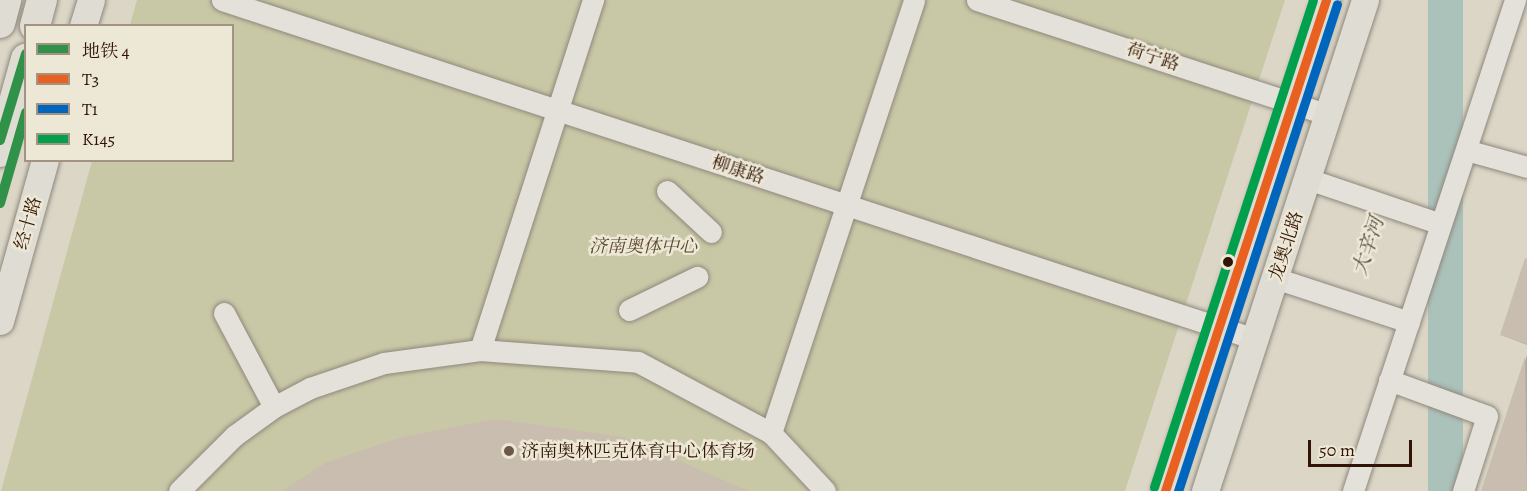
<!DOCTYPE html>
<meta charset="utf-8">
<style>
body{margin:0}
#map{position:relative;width:1527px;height:491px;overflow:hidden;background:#dbd6c6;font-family:Alegreya,"Noto Serif SC",serif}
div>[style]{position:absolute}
.green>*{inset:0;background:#c9c8a6}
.water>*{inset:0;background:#abc2bb;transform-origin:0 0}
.shadow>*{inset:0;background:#0003}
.building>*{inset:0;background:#c9bdb0}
.roads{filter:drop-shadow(0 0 2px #8f887d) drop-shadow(0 0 2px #8f887d)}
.minor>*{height:21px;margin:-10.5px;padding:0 10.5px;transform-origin:10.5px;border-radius:10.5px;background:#e4e1da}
.major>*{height:27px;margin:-13.5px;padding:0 13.5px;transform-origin:13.5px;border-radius:13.5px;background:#dfdcd3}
.highway>*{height:30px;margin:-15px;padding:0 15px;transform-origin:15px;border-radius:15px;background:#dfdcd3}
.bus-1>*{height:9px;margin:-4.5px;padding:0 4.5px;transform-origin:4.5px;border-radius:4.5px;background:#e86121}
.bus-2>*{height:9px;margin:-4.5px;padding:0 4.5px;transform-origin:4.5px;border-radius:4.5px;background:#0065bd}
.bus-3>*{height:9px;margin:-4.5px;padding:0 4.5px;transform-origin:4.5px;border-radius:4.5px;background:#029f4d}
.metro-1>*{height:10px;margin:-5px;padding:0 5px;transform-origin:5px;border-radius:5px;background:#2f9248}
.dots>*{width:16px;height:16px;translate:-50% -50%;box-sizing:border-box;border:3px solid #ede7d5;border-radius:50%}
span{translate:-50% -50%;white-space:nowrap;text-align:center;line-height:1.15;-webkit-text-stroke:5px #ede7d5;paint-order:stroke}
.street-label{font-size:18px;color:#311405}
.park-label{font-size:18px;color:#5a472e;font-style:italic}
.poi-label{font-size:18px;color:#311405}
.left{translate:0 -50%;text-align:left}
.water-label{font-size:20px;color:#544e43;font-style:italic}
.legend{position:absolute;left:24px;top:24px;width:210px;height:138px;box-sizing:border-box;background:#ede7d5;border:2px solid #a29382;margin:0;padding:8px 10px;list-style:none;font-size:18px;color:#311405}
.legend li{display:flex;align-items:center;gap:12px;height:30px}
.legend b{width:30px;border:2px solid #a29382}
.scale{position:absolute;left:1308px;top:440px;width:104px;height:27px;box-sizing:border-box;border:3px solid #311405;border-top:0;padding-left:8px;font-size:18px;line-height:21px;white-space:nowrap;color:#311405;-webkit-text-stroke:4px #ede7d5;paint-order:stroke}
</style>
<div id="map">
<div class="green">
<div style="clip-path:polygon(137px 0,1285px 0,1125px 491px,1px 491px,92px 161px,232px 160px,232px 26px,130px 25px)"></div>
</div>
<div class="water">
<div style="left:1428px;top:0;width:35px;height:517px"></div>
</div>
<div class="shadow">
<div style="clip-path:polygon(1527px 271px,1527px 345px,1501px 335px)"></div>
<div style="clip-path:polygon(1527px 355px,1527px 491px,1483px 491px)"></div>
</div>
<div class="building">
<div style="clip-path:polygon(1525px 258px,1527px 259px,1527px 344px,1500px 335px)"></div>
<div style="clip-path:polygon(1525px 357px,1527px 491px,1481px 491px)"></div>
<div style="clip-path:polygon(495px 419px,624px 437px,749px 491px,282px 491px,325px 463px,398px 438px)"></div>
</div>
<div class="roads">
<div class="minor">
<div style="left:222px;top:0;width:1087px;rotate:18.17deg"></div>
<div style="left:977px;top:0;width:369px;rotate:18.1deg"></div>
<div style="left:1466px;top:150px;width:63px;rotate:15.6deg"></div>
<div style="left:1308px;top:179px;width:140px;rotate:18.7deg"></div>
<div style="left:667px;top:191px;width:60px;rotate:43deg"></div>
<div style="left:1275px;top:278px;width:141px;rotate:18.2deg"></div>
<div style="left:629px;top:310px;width:76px;rotate:-25.9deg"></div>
<div style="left:224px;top:313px;width:106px;rotate:62deg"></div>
<div style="left:480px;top:350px;width:368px;rotate:-72.1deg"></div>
<div style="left:1389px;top:380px;width:104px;rotate:20.2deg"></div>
<div style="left:1487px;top:416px;width:79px;rotate:107.7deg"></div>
<div style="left:771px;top:433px;width:456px;rotate:-71.7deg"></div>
<div style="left:179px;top:491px;width:78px;rotate:-45deg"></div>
<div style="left:234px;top:436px;width:49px;rotate:-35.9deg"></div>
<div style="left:274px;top:407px;width:41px;rotate:-27.8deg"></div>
<div style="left:310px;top:388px;width:78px;rotate:-18.7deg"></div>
<div style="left:384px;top:363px;width:97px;rotate:-7.7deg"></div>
<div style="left:480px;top:350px;width:158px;rotate:4.3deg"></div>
<div style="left:638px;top:362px;width:151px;rotate:28.1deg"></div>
<div style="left:771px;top:433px;width:79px;rotate:47deg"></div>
<div style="left:1353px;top:491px;width:517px;rotate:-71.74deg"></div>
</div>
<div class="major">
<div style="left:83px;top:26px;width:27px;rotate:-73deg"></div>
<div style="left:0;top:321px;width:167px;rotate:-74.4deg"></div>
<div style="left:1165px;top:491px;width:517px;rotate:-71.85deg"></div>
<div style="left:1205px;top:491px;width:516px;rotate:-71.95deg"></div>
</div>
<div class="highway">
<div style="left:0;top:23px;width:24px;rotate:-75deg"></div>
<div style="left:35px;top:26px;width:27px;rotate:-75deg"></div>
<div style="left:0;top:152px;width:97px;rotate:-74.4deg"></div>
</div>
</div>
<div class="bus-1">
<div style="left:1165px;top:491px;width:517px;rotate:-71.85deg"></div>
</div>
<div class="bus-2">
<div style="left:1178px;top:491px;width:512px;rotate:-71.92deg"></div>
</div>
<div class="bus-3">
<div style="left:1154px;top:487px;width:512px;rotate:-71.92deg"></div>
</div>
<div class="metro-1">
<div style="left:0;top:140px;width:90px;rotate:-73.2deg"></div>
<div style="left:0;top:203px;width:94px;rotate:-73.9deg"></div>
</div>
<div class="dots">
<div style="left:1228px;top:262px;background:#311405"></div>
<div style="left:509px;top:451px;background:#6c5849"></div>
</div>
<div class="street-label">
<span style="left:1153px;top:57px;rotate:18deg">荷宁路</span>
<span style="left:738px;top:170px;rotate:18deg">柳康路</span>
<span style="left:28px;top:223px;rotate:-74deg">经十路</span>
<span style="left:1286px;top:246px;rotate:-72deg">龙奥北路</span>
</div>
<div class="park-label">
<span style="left:643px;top:246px">济南奥体中心</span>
</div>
<div class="poi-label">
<span class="left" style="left:521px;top:451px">济南奥林匹克体育中心体育场</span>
</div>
<div class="water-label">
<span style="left:1368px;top:246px;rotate:-72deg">大辛河</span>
</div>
<ul class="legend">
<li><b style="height:8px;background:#2f9248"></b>地铁 4</li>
<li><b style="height:8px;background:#e86121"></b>T3</li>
<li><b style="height:8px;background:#0065bd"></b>T1</li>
<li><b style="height:8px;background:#029f4d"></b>K145</li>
</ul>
<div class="scale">50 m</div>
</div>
